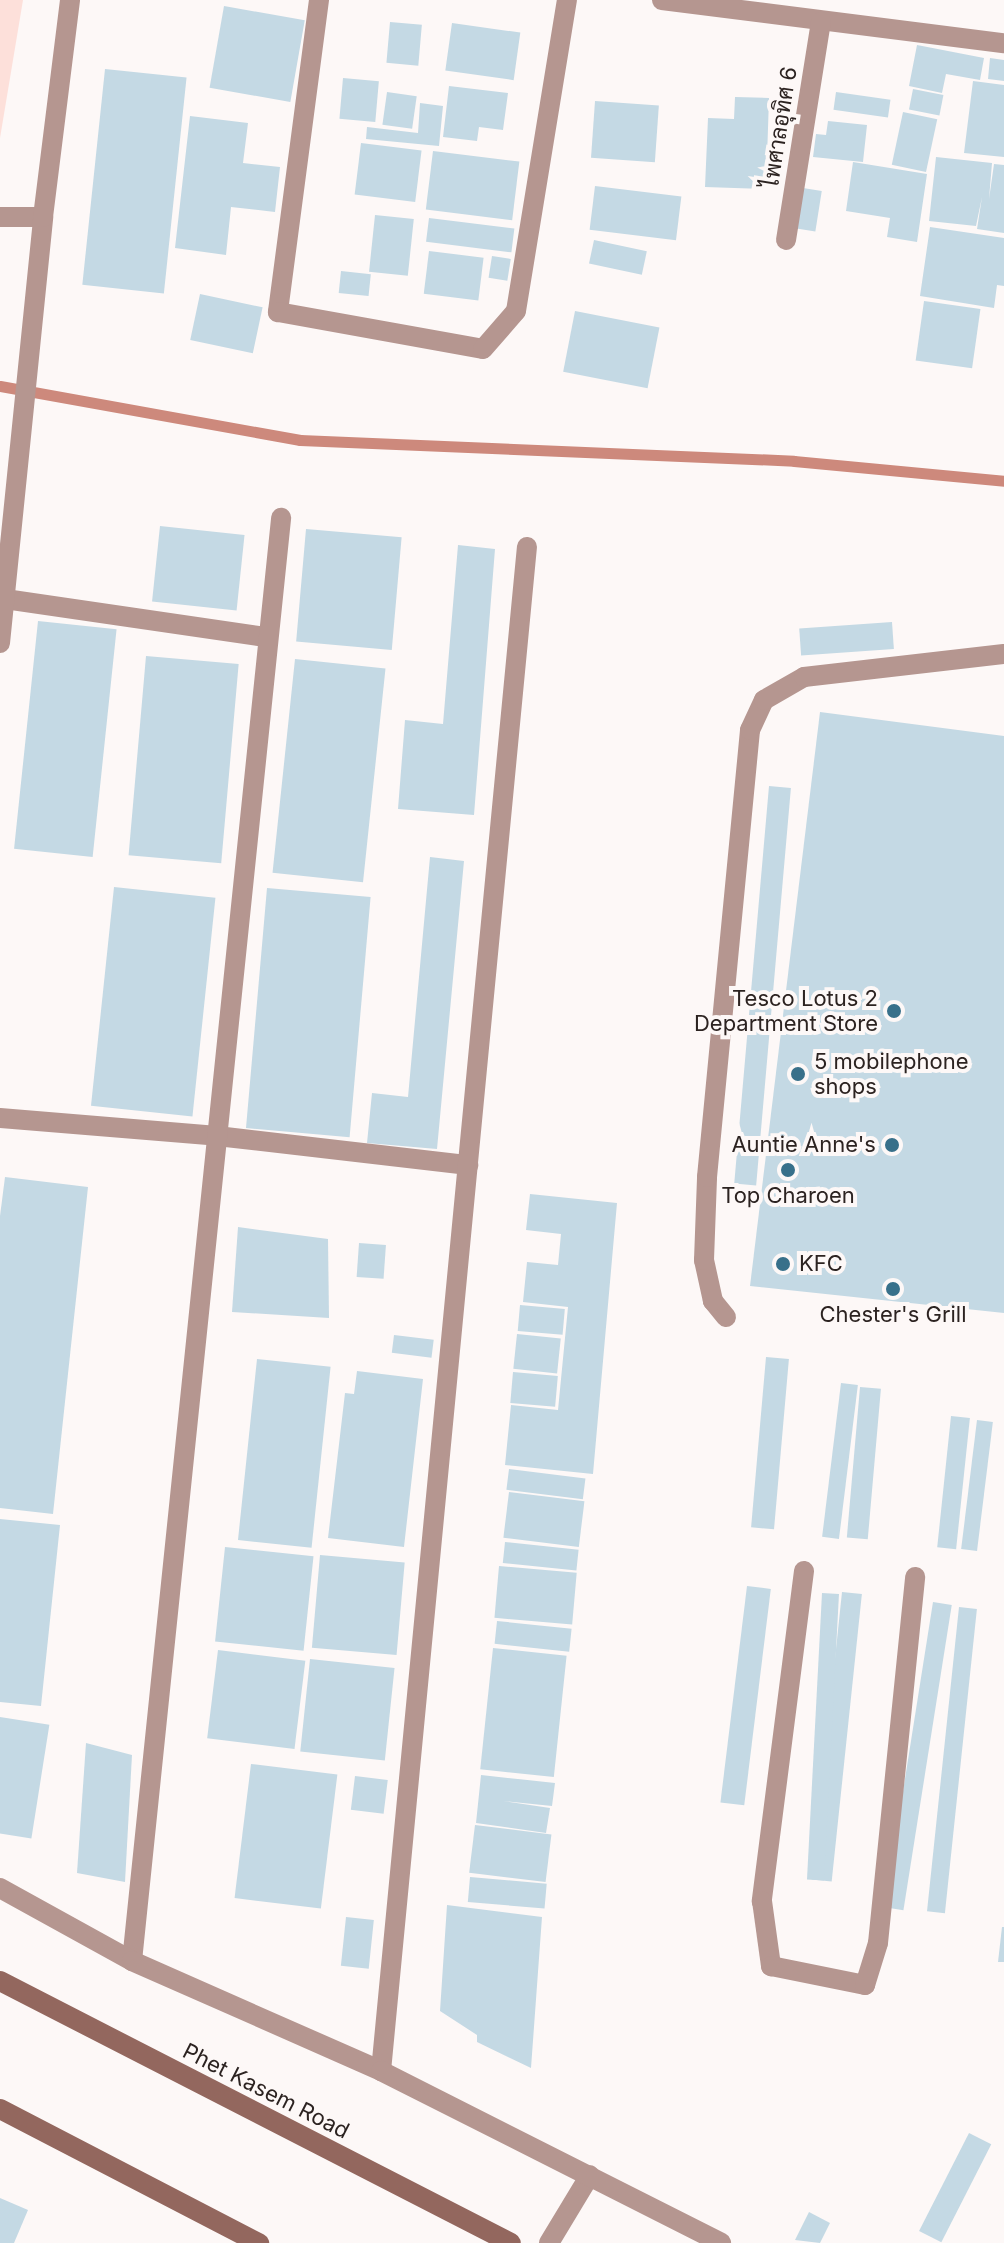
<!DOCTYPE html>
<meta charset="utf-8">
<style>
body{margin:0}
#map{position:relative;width:1004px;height:2243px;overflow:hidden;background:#fdf8f7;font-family:Inter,Sarabun,sans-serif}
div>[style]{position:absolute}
.green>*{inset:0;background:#fde0da}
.stream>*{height:11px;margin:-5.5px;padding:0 5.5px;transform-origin:5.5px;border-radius:5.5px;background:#cd897c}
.building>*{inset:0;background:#c4d9e4;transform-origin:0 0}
.service>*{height:20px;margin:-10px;padding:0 10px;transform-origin:10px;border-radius:10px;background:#b59690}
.minor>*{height:20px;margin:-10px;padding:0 10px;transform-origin:10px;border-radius:10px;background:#b59690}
.tertiary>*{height:20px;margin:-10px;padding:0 10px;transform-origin:10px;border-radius:10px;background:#b59690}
.secondary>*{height:20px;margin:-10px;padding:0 10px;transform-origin:10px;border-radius:10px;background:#93675e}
.dots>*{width:22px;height:22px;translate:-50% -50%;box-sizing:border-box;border:4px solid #fdf8f7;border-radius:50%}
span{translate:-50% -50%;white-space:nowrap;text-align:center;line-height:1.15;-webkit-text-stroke:8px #fdf8f7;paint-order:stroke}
.street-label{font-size:22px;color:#2c2321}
.poi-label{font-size:22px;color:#2c2321}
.right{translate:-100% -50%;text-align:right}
.left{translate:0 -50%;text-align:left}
</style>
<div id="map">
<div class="green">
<div style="clip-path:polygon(0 0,23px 0,0 138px)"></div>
</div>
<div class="stream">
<div style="left:0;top:386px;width:305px;rotate:10.2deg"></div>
<div style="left:300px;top:440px;width:494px;rotate:2.4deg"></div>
<div style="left:794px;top:461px;width:211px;rotate:5.4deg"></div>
</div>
<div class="building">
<div style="left:224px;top:6px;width:82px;height:83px;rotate:10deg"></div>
<div style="left:390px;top:22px;width:32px;height:41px;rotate:5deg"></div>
<div style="left:452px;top:23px;width:69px;height:48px;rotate:8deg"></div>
<div style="clip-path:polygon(917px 45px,984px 58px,980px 80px,946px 74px,942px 93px,909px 86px)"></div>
<div style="clip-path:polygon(990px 58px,1004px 60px,1004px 81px,988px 79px)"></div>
<div style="left:105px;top:69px;width:82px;height:217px;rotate:6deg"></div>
<div style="left:343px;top:78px;width:36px;height:41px;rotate:5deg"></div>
<div style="clip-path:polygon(973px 81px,1004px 85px,1004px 157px,964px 153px)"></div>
<div style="clip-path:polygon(449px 86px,508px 93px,503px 130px,479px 127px,477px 141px,443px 137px)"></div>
<div style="left:913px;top:89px;width:31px;height:21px;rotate:11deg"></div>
<div style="left:387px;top:92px;width:30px;height:33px;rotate:8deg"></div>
<div style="left:836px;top:92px;width:55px;height:18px;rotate:8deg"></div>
<div style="clip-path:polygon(735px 97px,769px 98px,766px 189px,705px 187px,708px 118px,734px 119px)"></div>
<div style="left:595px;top:101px;width:64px;height:57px;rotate:4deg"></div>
<div style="clip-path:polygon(420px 103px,443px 106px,439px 146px,366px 139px,367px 127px,418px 133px)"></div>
<div style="left:903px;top:112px;width:35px;height:54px;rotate:12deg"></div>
<div style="clip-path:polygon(190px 116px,248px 123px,243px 163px,280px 167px,275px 212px,231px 207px,226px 255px,175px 248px)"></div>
<div style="clip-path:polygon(828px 121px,867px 125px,863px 162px,813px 157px,816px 134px,826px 135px)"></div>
<div style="left:361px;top:143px;width:61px;height:52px;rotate:7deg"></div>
<div style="left:433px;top:151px;width:87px;height:59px;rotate:7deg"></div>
<div style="clip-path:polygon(936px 157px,992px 163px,989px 199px,994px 164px,1004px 165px,1004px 233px,977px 229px,982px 197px,976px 226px,929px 221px)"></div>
<div style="clip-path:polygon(853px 162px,927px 174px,917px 242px,887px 237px,890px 218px,846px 211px)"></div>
<div style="left:595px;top:186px;width:87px;height:44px;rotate:7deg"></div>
<div style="left:803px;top:188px;width:19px;height:41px;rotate:9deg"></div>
<div style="left:375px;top:215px;width:39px;height:57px;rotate:6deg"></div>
<div style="left:429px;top:218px;width:86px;height:24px;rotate:7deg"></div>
<div style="clip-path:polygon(930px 227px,1004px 238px,1004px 286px,997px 285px,994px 308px,920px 296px)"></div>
<div style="left:594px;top:240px;width:54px;height:24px;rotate:12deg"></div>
<div style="left:429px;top:251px;width:55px;height:43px;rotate:7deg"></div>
<div style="left:492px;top:256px;width:19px;height:22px;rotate:9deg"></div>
<div style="left:341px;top:271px;width:30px;height:22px;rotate:6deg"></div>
<div style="left:200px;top:294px;width:64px;height:47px;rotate:12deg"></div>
<div style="left:924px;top:301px;width:57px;height:60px;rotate:8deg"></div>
<div style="left:575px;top:311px;width:86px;height:62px;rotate:11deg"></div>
<div style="left:160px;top:526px;width:85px;height:76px;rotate:6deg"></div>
<div style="left:306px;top:529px;width:96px;height:113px;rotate:5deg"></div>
<div style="clip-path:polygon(458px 545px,495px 549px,474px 815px,398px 809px,405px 720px,443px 724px)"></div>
<div style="left:38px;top:621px;width:79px;height:229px;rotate:6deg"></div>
<div style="left:892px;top:622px;width:27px;height:93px;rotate:86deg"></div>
<div style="left:146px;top:656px;width:93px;height:200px;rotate:5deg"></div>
<div style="left:295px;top:659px;width:91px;height:215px;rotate:6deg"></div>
<div style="clip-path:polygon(820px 712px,1004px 736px,1004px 1313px,750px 1286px)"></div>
<div style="left:769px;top:786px;width:22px;height:399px;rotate:5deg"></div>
<div style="clip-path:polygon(430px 857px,464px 861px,437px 1149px,367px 1143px,372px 1093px,408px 1097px)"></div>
<div style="left:114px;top:887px;width:102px;height:220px;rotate:6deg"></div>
<div style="left:267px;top:888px;width:104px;height:241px;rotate:5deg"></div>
<div style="clip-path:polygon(5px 1177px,88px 1187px,53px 1514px,0 1508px,0 1216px)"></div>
<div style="clip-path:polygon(530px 1194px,617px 1203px,593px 1474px,505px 1465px,511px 1405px,558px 1410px,568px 1307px,523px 1302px,527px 1262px,558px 1265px,561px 1234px,526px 1230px)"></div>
<div style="clip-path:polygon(238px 1227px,328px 1239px,329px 1318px,232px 1312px)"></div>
<div style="left:359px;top:1243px;width:27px;height:34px;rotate:4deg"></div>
<div style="left:520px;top:1305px;width:45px;height:26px;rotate:5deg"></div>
<div style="left:517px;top:1334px;width:44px;height:35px;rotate:6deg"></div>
<div style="left:394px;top:1335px;width:40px;height:18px;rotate:7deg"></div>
<div style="left:766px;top:1357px;width:23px;height:171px;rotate:5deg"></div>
<div style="left:257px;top:1359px;width:74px;height:182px;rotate:6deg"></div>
<div style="clip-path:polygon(357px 1371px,423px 1379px,404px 1547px,328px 1538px,345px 1393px,354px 1394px)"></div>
<div style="left:513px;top:1372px;width:45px;height:31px;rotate:5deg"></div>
<div style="left:841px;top:1383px;width:17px;height:155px;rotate:7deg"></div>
<div style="left:860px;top:1387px;width:21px;height:151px;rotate:5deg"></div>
<div style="left:951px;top:1416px;width:19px;height:132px;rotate:6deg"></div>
<div style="left:977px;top:1420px;width:16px;height:130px;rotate:7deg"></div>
<div style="left:509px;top:1469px;width:77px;height:21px;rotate:7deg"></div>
<div style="left:509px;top:1492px;width:76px;height:46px;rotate:7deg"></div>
<div style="clip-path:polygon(0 1519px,60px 1525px,41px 1706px,0 1702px)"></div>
<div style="left:505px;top:1542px;width:74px;height:21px;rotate:6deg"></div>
<div style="left:225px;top:1547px;width:89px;height:95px;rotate:6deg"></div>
<div style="left:320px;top:1555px;width:85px;height:93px;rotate:5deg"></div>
<div style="left:499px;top:1566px;width:78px;height:52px;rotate:5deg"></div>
<div style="left:747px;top:1586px;width:24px;height:218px;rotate:7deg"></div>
<div style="left:842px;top:1592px;width:20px;height:289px;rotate:6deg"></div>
<div style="left:822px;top:1593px;width:17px;height:287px;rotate:3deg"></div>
<div style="left:933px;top:1602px;width:19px;height:309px;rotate:9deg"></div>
<div style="left:959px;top:1607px;width:18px;height:306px;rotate:6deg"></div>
<div style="left:497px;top:1621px;width:75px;height:23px;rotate:6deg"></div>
<div style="left:493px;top:1648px;width:74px;height:122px;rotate:6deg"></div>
<div style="left:218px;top:1650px;width:88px;height:89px;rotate:7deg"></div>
<div style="left:310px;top:1659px;width:85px;height:93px;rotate:6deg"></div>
<div style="left:0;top:1717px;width:50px;height:115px;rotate:9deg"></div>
<div style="clip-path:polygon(86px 1743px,132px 1755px,125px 1882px,77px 1873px)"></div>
<div style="left:251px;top:1764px;width:87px;height:135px;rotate:7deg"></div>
<div style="clip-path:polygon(481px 1775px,555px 1783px,552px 1806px,503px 1801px,550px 1808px,546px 1833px,476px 1823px)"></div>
<div style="left:355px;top:1776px;width:33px;height:34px;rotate:7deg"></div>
<div style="left:475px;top:1825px;width:77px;height:48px;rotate:7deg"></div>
<div style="left:470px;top:1877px;width:77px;height:25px;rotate:5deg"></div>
<div style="clip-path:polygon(447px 1905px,542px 1917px,531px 2068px,477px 2042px,477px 2035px,440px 2011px)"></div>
<div style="left:346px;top:1917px;width:28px;height:49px;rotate:6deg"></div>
<div style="clip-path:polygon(1002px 1927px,1004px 1927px,1004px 1962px,998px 1962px)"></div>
<div style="left:969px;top:2133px;width:25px;height:110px;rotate:27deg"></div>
<div style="clip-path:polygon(0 2198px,28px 2210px,14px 2243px,0 2243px)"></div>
<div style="clip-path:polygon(809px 2212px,830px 2223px,820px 2243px,795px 2240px)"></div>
</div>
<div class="service">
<div style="left:726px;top:1317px;width:21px;rotate:-129deg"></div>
<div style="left:713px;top:1301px;width:42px;rotate:-102.4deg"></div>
<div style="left:704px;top:1260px;width:83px;rotate:-87.9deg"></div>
<div style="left:707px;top:1177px;width:449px;rotate:-84.5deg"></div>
<div style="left:750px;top:730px;width:33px;rotate:-65deg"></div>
<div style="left:764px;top:700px;width:46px;rotate:-29.9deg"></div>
<div style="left:804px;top:677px;width:201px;rotate:-6.6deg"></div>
<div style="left:804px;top:1571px;width:333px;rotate:97.3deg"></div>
<div style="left:762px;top:1901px;width:66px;rotate:82.1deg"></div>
<div style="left:771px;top:1966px;width:96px;rotate:11.4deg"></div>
<div style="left:865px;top:1985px;width:44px;rotate:-72.8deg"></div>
<div style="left:878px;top:1943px;width:368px;rotate:-84.2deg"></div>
</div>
<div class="minor">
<div style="left:319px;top:0;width:315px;rotate:97.5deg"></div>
<div style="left:278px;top:312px;width:208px;rotate:10.2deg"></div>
<div style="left:483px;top:349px;width:50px;rotate:-49deg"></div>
<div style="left:516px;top:311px;width:315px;rotate:-80.7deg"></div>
<div style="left:662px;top:0;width:345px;rotate:7.2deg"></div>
<div style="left:0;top:217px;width:43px"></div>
<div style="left:786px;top:240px;width:221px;rotate:-80.9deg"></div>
<div style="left:5px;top:599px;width:265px;rotate:8.3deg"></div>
<div style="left:0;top:1118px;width:218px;rotate:4.7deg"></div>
<div style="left:217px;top:1136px;width:253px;rotate:6.6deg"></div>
<div style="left:132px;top:1961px;width:1451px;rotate:-84.1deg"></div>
<div style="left:381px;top:2071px;width:1531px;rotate:-84.53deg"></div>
<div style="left:549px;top:2243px;width:79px;rotate:-58.9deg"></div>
</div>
<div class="tertiary">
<div style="left:0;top:643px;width:428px;rotate:-84.2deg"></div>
<div style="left:43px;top:217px;width:219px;rotate:-82.9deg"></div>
<div style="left:0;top:1888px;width:151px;rotate:28.9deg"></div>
<div style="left:132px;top:1961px;width:272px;rotate:23.8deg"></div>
<div style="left:381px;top:2071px;width:381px;rotate:26.8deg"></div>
</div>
<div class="secondary">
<div style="left:0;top:1981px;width:574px;rotate:27.15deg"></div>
<div style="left:0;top:2109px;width:292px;rotate:27.4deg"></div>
</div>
<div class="dots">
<div style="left:894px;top:1011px;background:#38708a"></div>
<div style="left:798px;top:1074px;background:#38708a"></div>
<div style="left:892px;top:1145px;background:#38708a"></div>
<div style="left:788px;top:1170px;background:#38708a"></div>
<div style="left:783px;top:1264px;background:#38708a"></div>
<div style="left:893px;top:1289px;background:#38708a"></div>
</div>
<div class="street-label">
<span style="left:780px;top:127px;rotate:-81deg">ไพศาลอุทิศ 6</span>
<span style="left:266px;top:2091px;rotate:27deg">Phet Kasem Road</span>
</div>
<div class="poi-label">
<span class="right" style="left:878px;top:1011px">Tesco Lotus 2<br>Department Store</span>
<span class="left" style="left:814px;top:1074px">5 mobilephone<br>shops</span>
<span class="right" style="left:876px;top:1145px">Auntie Anne's</span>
<span style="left:788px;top:1196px">Top Charoen</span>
<span class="left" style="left:799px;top:1264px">KFC</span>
<span style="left:893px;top:1315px">Chester's Grill</span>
</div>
</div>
